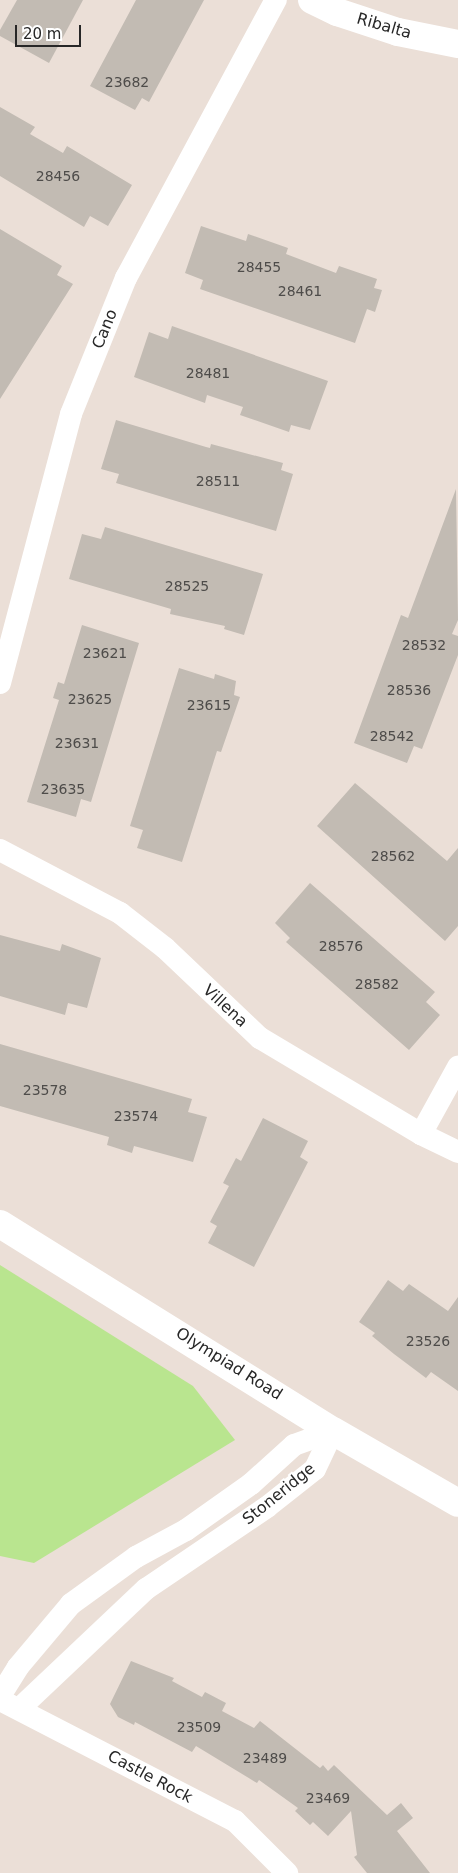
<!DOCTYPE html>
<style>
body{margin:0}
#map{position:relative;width:458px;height:1873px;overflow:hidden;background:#ebdfd7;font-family:"DejaVu Sans",sans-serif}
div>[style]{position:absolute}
.green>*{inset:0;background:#b9e58f}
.building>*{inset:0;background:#c2bbb3}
.street>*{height:22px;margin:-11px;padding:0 11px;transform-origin:11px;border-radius:11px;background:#fff}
.secondary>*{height:28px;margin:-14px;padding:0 14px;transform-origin:14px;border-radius:14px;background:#fff}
span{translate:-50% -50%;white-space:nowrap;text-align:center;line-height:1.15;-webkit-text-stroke:4px #fff;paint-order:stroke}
.number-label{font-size:14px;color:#4e4c4a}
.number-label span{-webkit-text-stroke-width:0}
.street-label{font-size:16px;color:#272727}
.scale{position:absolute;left:15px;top:25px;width:66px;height:22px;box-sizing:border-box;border:2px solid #272727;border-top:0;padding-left:6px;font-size:15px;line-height:18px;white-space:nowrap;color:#272727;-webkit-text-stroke:4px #fff;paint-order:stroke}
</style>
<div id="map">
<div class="green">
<div style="clip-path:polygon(0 1265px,193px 1386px,235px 1440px,34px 1563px,0 1556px)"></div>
</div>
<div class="building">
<div style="clip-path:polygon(17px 0,83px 0,49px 63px,0 36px,0 30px)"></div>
<div style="clip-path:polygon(136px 0,204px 0,149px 102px,142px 98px,135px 110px,90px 86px)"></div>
<div style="clip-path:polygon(0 107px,35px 127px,30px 134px,63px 153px,67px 146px,132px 185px,108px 226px,90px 216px,84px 227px,0 176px)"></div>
<div style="clip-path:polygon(201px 226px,246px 241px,248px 234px,288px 248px,286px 254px,336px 273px,339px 266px,377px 279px,374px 288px,382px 290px,375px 312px,367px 309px,355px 343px,200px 289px,203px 280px,185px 273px)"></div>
<div style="clip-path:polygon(0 229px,62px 266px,57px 275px,73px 284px,0 399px)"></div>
<div style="clip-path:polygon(172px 326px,328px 381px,310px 430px,291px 425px,289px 432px,240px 415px,243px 407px,207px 395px,205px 403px,134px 377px,149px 332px,168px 339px)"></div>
<div style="clip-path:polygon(116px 420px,206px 447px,210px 448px,211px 444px,283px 463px,281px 470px,293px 474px,276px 531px,116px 483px,119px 474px,101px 469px)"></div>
<div style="clip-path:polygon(456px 489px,458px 620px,452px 634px,458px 636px,458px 655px,422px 749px,414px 746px,407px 763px,354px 743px,401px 615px,408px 618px)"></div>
<div style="clip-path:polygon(105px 527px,263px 574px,244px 635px,224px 629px,225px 626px,170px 614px,171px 609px,69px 579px,82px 534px,101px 539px)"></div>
<div style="clip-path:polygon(82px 625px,139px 643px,91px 802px,81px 799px,76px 817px,27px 802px,59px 700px,53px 698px,58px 682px,64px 684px)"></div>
<div style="clip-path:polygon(179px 668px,214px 679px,215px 674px,236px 681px,234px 695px,240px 697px,221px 752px,217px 751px,182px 862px,137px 848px,143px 830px,130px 826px)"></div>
<div style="clip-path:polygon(355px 783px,447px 861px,458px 848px,458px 926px,445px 941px,317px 826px)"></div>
<div style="clip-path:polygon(310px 883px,435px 992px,426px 1002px,440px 1015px,409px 1050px,286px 942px,290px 938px,275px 923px)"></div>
<div style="clip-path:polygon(0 935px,60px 951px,62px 944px,101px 958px,87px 1008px,68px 1003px,65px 1015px,0 996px)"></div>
<div style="clip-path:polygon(0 1044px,192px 1099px,188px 1112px,207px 1117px,193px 1162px,134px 1146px,132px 1153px,107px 1145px,109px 1137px,0 1106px)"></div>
<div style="clip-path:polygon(263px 1118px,308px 1141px,300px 1157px,308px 1162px,254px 1267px,208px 1243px,217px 1226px,210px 1222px,229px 1186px,223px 1183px,236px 1158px,241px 1161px)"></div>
<div style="clip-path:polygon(388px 1280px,403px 1291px,409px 1284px,448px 1311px,458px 1297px,458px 1391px,431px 1372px,426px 1378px,394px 1354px,372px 1336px,375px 1333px,359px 1322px)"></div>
<div style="clip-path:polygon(131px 1661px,174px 1678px,172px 1681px,202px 1697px,205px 1692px,226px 1703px,222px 1711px,254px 1728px,260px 1721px,320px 1768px,323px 1765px,328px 1771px,334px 1765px,387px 1815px,401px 1803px,413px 1818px,397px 1831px,430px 1873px,367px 1873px,354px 1857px,357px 1855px,351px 1811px,328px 1836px,313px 1822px,310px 1825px,295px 1811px,298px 1808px,259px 1780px,257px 1783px,196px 1746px,192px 1752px,135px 1722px,134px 1725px,118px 1717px,110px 1704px)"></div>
</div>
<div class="street">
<div style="left:0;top:683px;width:278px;rotate:-75.2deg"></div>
<div style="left:71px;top:414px;width:147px;rotate:-68deg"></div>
<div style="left:126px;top:278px;width:316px;rotate:-61.7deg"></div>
<div style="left:0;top:850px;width:136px;rotate:27.7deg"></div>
<div style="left:120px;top:913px;width:57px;rotate:37.9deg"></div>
<div style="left:165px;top:948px;width:131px;rotate:43.5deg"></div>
<div style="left:260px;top:1038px;width:187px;rotate:30.8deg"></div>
<div style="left:421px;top:1134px;width:41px;rotate:25.9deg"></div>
<div style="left:421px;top:1134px;width:77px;rotate:-61.1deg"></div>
<div style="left:0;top:1696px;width:34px;rotate:-58deg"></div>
<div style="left:18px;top:1667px;width:82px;rotate:-49.9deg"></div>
<div style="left:71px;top:1604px;width:80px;rotate:-35.9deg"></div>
<div style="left:136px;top:1557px;width:57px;rotate:-28.4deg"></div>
<div style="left:186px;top:1530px;width:80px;rotate:-35.3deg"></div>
<div style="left:251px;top:1484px;width:58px;rotate:-42.2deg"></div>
<div style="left:294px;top:1445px;width:41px;rotate:-19.7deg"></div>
<div style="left:6px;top:1703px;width:258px;rotate:27.3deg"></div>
<div style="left:235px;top:1821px;width:74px;rotate:45deg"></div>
<div style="left:19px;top:1709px;width:175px;rotate:-43.4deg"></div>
<div style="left:146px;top:1589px;width:146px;rotate:-34.1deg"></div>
<div style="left:267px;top:1507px;width:61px;rotate:-38.4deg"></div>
<div style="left:315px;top:1469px;width:42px;rotate:-64.7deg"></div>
</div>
<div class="secondary">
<div style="left:312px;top:0;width:28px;rotate:26deg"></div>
<div style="left:337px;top:12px;width:64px;rotate:18.2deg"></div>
<div style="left:398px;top:32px;width:61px;rotate:11.3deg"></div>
<div style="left:0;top:1224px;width:392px;rotate:31.9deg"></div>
<div style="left:333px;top:1431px;width:144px;rotate:29.9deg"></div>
</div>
<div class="number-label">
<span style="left:127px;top:82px">23682</span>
<span style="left:58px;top:176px">28456</span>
<span style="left:259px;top:267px">28455</span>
<span style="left:300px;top:291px">28461</span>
<span style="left:208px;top:373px">28481</span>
<span style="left:218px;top:481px">28511</span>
<span style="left:187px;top:586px">28525</span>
<span style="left:424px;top:645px">28532</span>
<span style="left:105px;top:653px">23621</span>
<span style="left:409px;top:690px">28536</span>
<span style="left:90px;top:699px">23625</span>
<span style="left:209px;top:705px">23615</span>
<span style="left:392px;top:736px">28542</span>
<span style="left:77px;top:743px">23631</span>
<span style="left:63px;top:789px">23635</span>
<span style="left:393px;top:856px">28562</span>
<span style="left:341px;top:946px">28576</span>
<span style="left:377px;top:984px">28582</span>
<span style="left:45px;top:1090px">23578</span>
<span style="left:136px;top:1116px">23574</span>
<span style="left:428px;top:1341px">23526</span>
<span style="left:199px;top:1727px">23509</span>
<span style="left:265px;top:1758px">23489</span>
<span style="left:328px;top:1798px">23469</span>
</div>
<div class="street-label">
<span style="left:384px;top:26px;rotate:16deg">Ribalta</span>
<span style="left:105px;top:329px;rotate:-68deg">Cano</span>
<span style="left:225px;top:1006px;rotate:43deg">Villena</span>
<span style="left:229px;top:1364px;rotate:32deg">Olympiad Road</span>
<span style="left:279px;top:1494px;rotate:-39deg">Stoneridge</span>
<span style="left:150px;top:1777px;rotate:28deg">Castle Rock</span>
</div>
<div class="scale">20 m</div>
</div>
